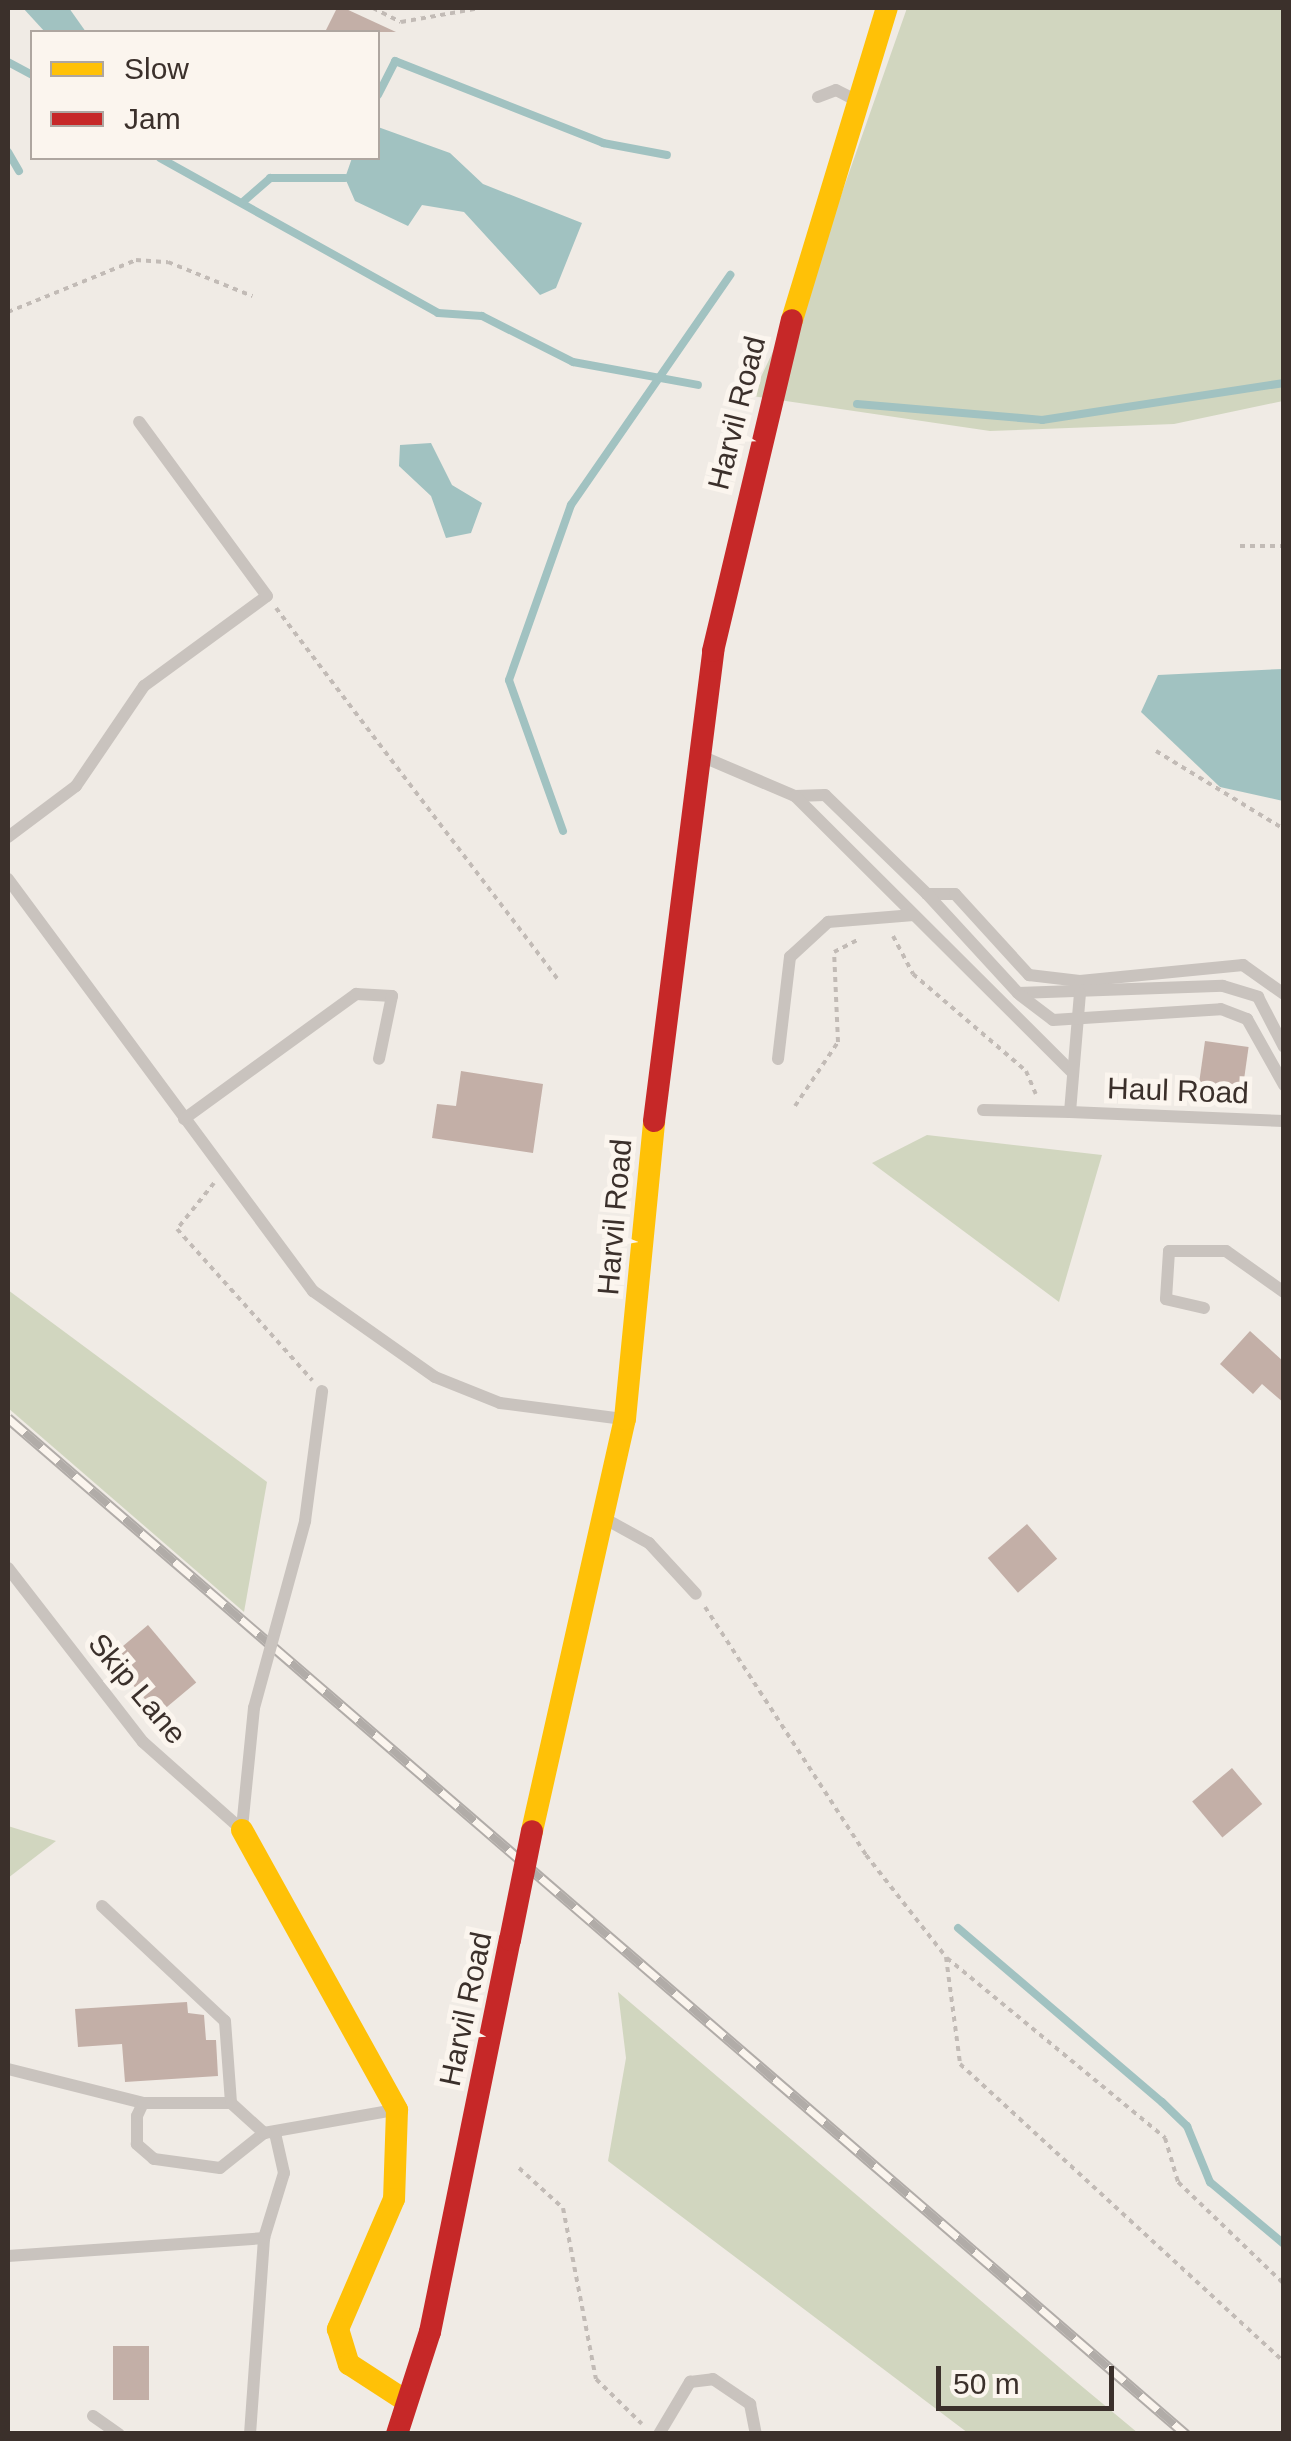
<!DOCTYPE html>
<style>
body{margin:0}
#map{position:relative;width:1291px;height:2441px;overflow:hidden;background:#f0ebe5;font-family:Arial,sans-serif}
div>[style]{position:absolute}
.green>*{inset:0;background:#d1d6bf}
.water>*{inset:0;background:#a1c2c1}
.stream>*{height:8px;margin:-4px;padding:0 4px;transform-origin:4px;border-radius:4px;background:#a1c2c1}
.building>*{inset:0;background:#c3afa7;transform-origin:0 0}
.path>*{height:4px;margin-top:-2px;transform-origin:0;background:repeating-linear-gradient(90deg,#c2bbb6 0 5px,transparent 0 10px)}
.lane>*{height:12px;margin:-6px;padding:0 6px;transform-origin:6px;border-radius:6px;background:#c9c3be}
.slow>*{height:22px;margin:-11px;padding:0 11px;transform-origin:11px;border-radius:11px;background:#ffc107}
.jam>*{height:22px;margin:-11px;padding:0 11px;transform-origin:11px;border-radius:11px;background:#c62828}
.rail>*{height:11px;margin-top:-5.5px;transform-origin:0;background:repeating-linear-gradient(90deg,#fbf5ee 0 22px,#b1aca8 0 44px);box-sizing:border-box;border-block:2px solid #b1aca8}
.lane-bridge>*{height:12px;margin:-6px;padding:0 6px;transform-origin:6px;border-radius:6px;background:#c9c3be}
.jam-bridge>*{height:22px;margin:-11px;padding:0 11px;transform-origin:11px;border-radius:11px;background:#c62828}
span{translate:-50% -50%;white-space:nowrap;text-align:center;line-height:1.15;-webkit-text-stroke:10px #fbf5ee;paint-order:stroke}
.street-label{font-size:30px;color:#3b302b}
.frame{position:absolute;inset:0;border:10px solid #3b302b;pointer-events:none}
.legend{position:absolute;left:30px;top:30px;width:350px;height:130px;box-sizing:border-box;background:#fbf5ee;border:2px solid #aea6a0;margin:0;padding:12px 18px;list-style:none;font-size:30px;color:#3b302b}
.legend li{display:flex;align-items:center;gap:20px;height:50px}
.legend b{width:50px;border:2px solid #aea6a0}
.scale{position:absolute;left:936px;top:2366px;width:178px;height:45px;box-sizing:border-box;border:5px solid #3b302b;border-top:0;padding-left:12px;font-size:30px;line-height:35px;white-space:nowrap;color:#3b302b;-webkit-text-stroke:8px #fbf5ee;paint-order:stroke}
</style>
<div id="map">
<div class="green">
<div style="clip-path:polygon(907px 8px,1283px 8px,1283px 401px,1174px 424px,990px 431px,752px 396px,825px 241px)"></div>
<div style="clip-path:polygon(927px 1135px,1102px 1155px,1059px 1302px,872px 1163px)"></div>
<div style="clip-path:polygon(8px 1290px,267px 1482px,244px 1612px,8px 1408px)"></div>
<div style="clip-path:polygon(8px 1826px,56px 1841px,8px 1878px)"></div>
<div style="clip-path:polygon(618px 1992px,1073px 2379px,1138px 2433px,968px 2433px,608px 2161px,626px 2058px)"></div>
</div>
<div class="water">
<div style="clip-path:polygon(23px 8px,69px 8px,86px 32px,45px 32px)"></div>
<div style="clip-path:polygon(378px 127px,450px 153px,483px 184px,582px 223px,556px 288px,540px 295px,464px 212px,422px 205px,408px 226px,355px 201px,345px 178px,352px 158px,378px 158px)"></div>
<div style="clip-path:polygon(431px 443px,452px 485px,482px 503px,471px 533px,446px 538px,431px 496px,399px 466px,400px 445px)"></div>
<div style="clip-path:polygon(1283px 669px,1283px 801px,1220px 787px,1141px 712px,1158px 675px)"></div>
</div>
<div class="stream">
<div style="left:8px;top:62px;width:27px;rotate:28deg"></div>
<div style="left:378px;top:95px;width:38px;rotate:-63deg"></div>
<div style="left:395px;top:61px;width:224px;rotate:21.5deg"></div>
<div style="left:603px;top:143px;width:65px;rotate:10.6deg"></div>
<div style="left:8px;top:152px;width:22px;rotate:60deg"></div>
<div style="left:160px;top:158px;width:318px;rotate:29.1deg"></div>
<div style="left:438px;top:313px;width:44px;rotate:3.9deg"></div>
<div style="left:482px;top:316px;width:102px;rotate:26.8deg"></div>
<div style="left:573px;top:362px;width:127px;rotate:10.4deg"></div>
<div style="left:244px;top:201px;width:35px;rotate:-41deg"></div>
<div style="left:270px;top:178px;width:75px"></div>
<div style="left:857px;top:404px;width:186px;rotate:4.9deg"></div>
<div style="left:1042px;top:420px;width:245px;rotate:-8.7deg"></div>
<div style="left:563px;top:831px;width:160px;rotate:-109.7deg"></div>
<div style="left:509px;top:680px;width:186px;rotate:-70.5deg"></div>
<div style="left:571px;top:505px;width:280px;rotate:-55.3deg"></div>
<div style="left:958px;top:1928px;width:268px;rotate:40.5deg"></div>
<div style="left:1162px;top:2102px;width:35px;rotate:44deg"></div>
<div style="left:1187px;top:2126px;width:61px;rotate:67.7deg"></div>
<div style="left:1210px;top:2182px;width:97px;rotate:40deg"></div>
</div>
<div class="building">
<div style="clip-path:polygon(337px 8px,344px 8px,396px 32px,325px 32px)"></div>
<div style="left:1205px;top:1041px;width:44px;height:42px;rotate:8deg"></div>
<div style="clip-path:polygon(461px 1071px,543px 1084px,533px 1153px,432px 1138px,437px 1104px,456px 1106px)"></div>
<div style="clip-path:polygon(1250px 1331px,1284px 1362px,1284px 1403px,1262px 1384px,1253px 1394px,1220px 1364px)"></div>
<div style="left:1027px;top:1524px;width:46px;height:52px;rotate:49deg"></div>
<div style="left:148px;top:1625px;width:75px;height:50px;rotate:50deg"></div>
<div style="left:1232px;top:1768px;width:47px;height:52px;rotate:50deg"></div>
<div style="clip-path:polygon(187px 2002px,188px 2013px,204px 2015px,206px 2040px,216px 2040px,218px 2076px,125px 2082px,122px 2044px,78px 2047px,75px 2009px)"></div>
<div style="left:113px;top:2346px;width:36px;height:54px"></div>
</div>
<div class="path">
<div style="left:373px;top:8px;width:31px;rotate:27deg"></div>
<div style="left:401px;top:22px;width:80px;rotate:-10deg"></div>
<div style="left:8px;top:312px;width:138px;rotate:-22.1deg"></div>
<div style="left:136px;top:260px;width:32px;rotate:4deg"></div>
<div style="left:168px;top:262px;width:91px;rotate:22deg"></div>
<div style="left:1240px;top:546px;width:44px"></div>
<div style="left:276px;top:608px;width:466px;rotate:52.8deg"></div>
<div style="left:1156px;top:751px;width:150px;rotate:31.4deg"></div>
<div style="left:893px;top:936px;width:43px;rotate:62.2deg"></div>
<div style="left:913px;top:974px;width:149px;rotate:40.6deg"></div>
<div style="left:1026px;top:1071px;width:25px;rotate:67deg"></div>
<div style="left:795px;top:1106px;width:77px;rotate:-56.1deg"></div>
<div style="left:838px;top:1042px;width:90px;rotate:-92.5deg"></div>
<div style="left:834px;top:952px;width:29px;rotate:-27deg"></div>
<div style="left:214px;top:1183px;width:59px;rotate:128.8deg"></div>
<div style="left:177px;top:1229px;width:203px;rotate:48.2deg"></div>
<div style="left:705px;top:1607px;width:296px;rotate:57deg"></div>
<div style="left:866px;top:1855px;width:130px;rotate:51.9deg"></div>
<div style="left:946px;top:1957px;width:108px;rotate:82.5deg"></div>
<div style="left:960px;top:2064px;width:440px;rotate:42.6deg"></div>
<div style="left:947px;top:1958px;width:283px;rotate:39.5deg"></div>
<div style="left:1165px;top:2138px;width:46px;rotate:73.5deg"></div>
<div style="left:1178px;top:2182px;width:147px;rotate:43.9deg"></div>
<div style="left:519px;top:2168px;width:59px;rotate:42.3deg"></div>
<div style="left:563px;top:2208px;width:174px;rotate:79.1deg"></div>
<div style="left:596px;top:2379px;width:64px;rotate:44.4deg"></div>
</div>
<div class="lane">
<div style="left:818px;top:97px;width:19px;rotate:-21deg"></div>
<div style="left:836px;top:90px;width:20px;rotate:27deg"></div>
<div style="left:701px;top:756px;width:102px;rotate:23.1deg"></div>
<div style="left:795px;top:796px;width:30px;rotate:-2deg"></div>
<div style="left:825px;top:795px;width:142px;rotate:44.1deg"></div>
<div style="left:927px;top:894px;width:28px"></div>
<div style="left:955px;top:894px;width:110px;rotate:47.6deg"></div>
<div style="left:1029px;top:975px;width:51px;rotate:6.7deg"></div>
<div style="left:1080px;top:981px;width:164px;rotate:-5.6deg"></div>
<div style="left:1243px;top:965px;width:50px;rotate:35.3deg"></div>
<div style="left:795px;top:796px;width:392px;rotate:44.9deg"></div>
<div style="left:8px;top:837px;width:85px;rotate:-36.9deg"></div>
<div style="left:76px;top:786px;width:121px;rotate:-55.8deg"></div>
<div style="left:144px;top:686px;width:152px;rotate:-36.2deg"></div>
<div style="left:267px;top:596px;width:216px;rotate:-126.3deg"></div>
<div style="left:8px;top:879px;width:513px;rotate:53.49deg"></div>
<div style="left:313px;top:1291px;width:149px;rotate:35.2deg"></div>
<div style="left:435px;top:1377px;width:70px;rotate:21.8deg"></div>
<div style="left:500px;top:1403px;width:124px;rotate:7.4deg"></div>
<div style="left:927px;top:894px;width:134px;rotate:47.4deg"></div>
<div style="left:1018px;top:993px;width:205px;rotate:-2deg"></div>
<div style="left:1223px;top:986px;width:37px;rotate:17deg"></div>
<div style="left:1258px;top:997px;width:56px;rotate:62.5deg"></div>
<div style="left:1080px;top:993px;width:119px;rotate:94.8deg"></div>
<div style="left:1070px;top:1112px;width:214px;rotate:2.4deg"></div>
<div style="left:1020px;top:995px;width:41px;rotate:37.1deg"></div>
<div style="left:1053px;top:1020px;width:168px;rotate:-3.7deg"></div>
<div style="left:1221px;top:1009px;width:28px;rotate:21deg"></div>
<div style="left:1247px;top:1019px;width:76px;rotate:60.7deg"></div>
<div style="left:778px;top:1059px;width:103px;rotate:-83.3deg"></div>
<div style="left:790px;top:957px;width:52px;rotate:-42.6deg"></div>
<div style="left:828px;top:922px;width:86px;rotate:-4.7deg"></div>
<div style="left:983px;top:1110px;width:87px;rotate:1.3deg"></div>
<div style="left:184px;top:1119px;width:213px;rotate:-36deg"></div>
<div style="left:356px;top:994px;width:36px;rotate:3deg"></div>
<div style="left:392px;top:996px;width:64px;rotate:101.7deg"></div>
<div style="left:1204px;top:1308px;width:39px;rotate:-167deg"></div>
<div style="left:1166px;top:1299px;width:48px;rotate:-86.4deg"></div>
<div style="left:1169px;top:1251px;width:57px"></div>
<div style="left:1226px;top:1251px;width:71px;rotate:35.3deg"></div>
<div style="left:305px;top:1521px;width:131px;rotate:-82.5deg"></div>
<div style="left:609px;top:1521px;width:46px;rotate:28.8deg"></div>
<div style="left:649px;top:1543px;width:69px;rotate:47.3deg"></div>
<div style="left:8px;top:1568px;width:220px;rotate:52.2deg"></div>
<div style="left:143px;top:1742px;width:130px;rotate:41.6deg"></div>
<div style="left:242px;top:1828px;width:121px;rotate:-84.3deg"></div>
<div style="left:102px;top:1906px;width:168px;rotate:43.1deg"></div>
<div style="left:225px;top:2021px;width:82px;rotate:85.8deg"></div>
<div style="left:8px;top:2069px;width:139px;rotate:14.1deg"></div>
<div style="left:264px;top:2133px;width:56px;rotate:141.5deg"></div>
<div style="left:220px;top:2168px;width:67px;rotate:-172.2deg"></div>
<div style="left:154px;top:2159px;width:23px;rotate:-139deg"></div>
<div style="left:137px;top:2144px;width:28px;rotate:-90deg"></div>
<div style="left:137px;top:2116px;width:14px;rotate:-65deg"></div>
<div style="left:143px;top:2103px;width:88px"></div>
<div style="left:231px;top:2103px;width:45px;rotate:42.3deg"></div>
<div style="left:264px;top:2133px;width:133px;rotate:-10deg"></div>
<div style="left:8px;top:2256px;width:257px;rotate:-4deg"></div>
<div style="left:93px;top:2416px;width:32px;rotate:35deg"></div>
<div style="left:250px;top:2434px;width:196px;rotate:-85.9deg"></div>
<div style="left:264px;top:2238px;width:68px;rotate:-72.9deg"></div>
<div style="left:284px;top:2173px;width:41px;rotate:-102.7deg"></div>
<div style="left:659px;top:2434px;width:61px;rotate:-59.2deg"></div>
<div style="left:690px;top:2382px;width:23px;rotate:-7deg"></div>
<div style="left:713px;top:2379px;width:45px;rotate:34deg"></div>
<div style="left:750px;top:2404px;width:31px;rotate:79deg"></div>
</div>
<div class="slow">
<div style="left:792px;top:320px;width:326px;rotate:-73.1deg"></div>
<div style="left:242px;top:1830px;width:320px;rotate:61deg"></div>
<div style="left:397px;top:2110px;width:89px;rotate:91.9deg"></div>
<div style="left:394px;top:2199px;width:142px;rotate:113.3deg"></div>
<div style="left:338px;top:2329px;width:37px;rotate:73deg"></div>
<div style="left:349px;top:2364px;width:68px;rotate:33deg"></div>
<div style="left:532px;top:1831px;width:422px;rotate:-77.3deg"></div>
<div style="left:625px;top:1419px;width:299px;rotate:-84.4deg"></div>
</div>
<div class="jam">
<div style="left:654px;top:1121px;width:474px;rotate:-82.8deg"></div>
<div style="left:713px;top:651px;width:340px;rotate:-76.6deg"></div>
<div style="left:397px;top:2434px;width:107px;rotate:-72.1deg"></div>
<div style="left:430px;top:2332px;width:400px;rotate:-78.5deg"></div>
</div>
<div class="rail">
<div style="left:8px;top:1418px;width:1556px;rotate:40.78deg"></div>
</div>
<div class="lane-bridge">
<div style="left:254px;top:1708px;width:194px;rotate:-74.7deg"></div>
</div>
<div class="jam-bridge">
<div style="left:510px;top:1940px;width:111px;rotate:-78.6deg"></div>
</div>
<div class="street-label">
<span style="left:737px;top:413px;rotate:-76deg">Harvil Road</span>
<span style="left:1178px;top:1091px;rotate:2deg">Haul Road</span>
<span style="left:615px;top:1217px;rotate:-85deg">Harvil Road</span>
<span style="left:137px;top:1689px;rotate:50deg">Skip Lane</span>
<span style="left:466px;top:2009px;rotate:-78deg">Harvil Road</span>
</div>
<div class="frame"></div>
<ul class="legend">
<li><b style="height:12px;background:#ffc107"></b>Slow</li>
<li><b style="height:12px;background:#c62828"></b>Jam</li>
</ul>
<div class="scale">50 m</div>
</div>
